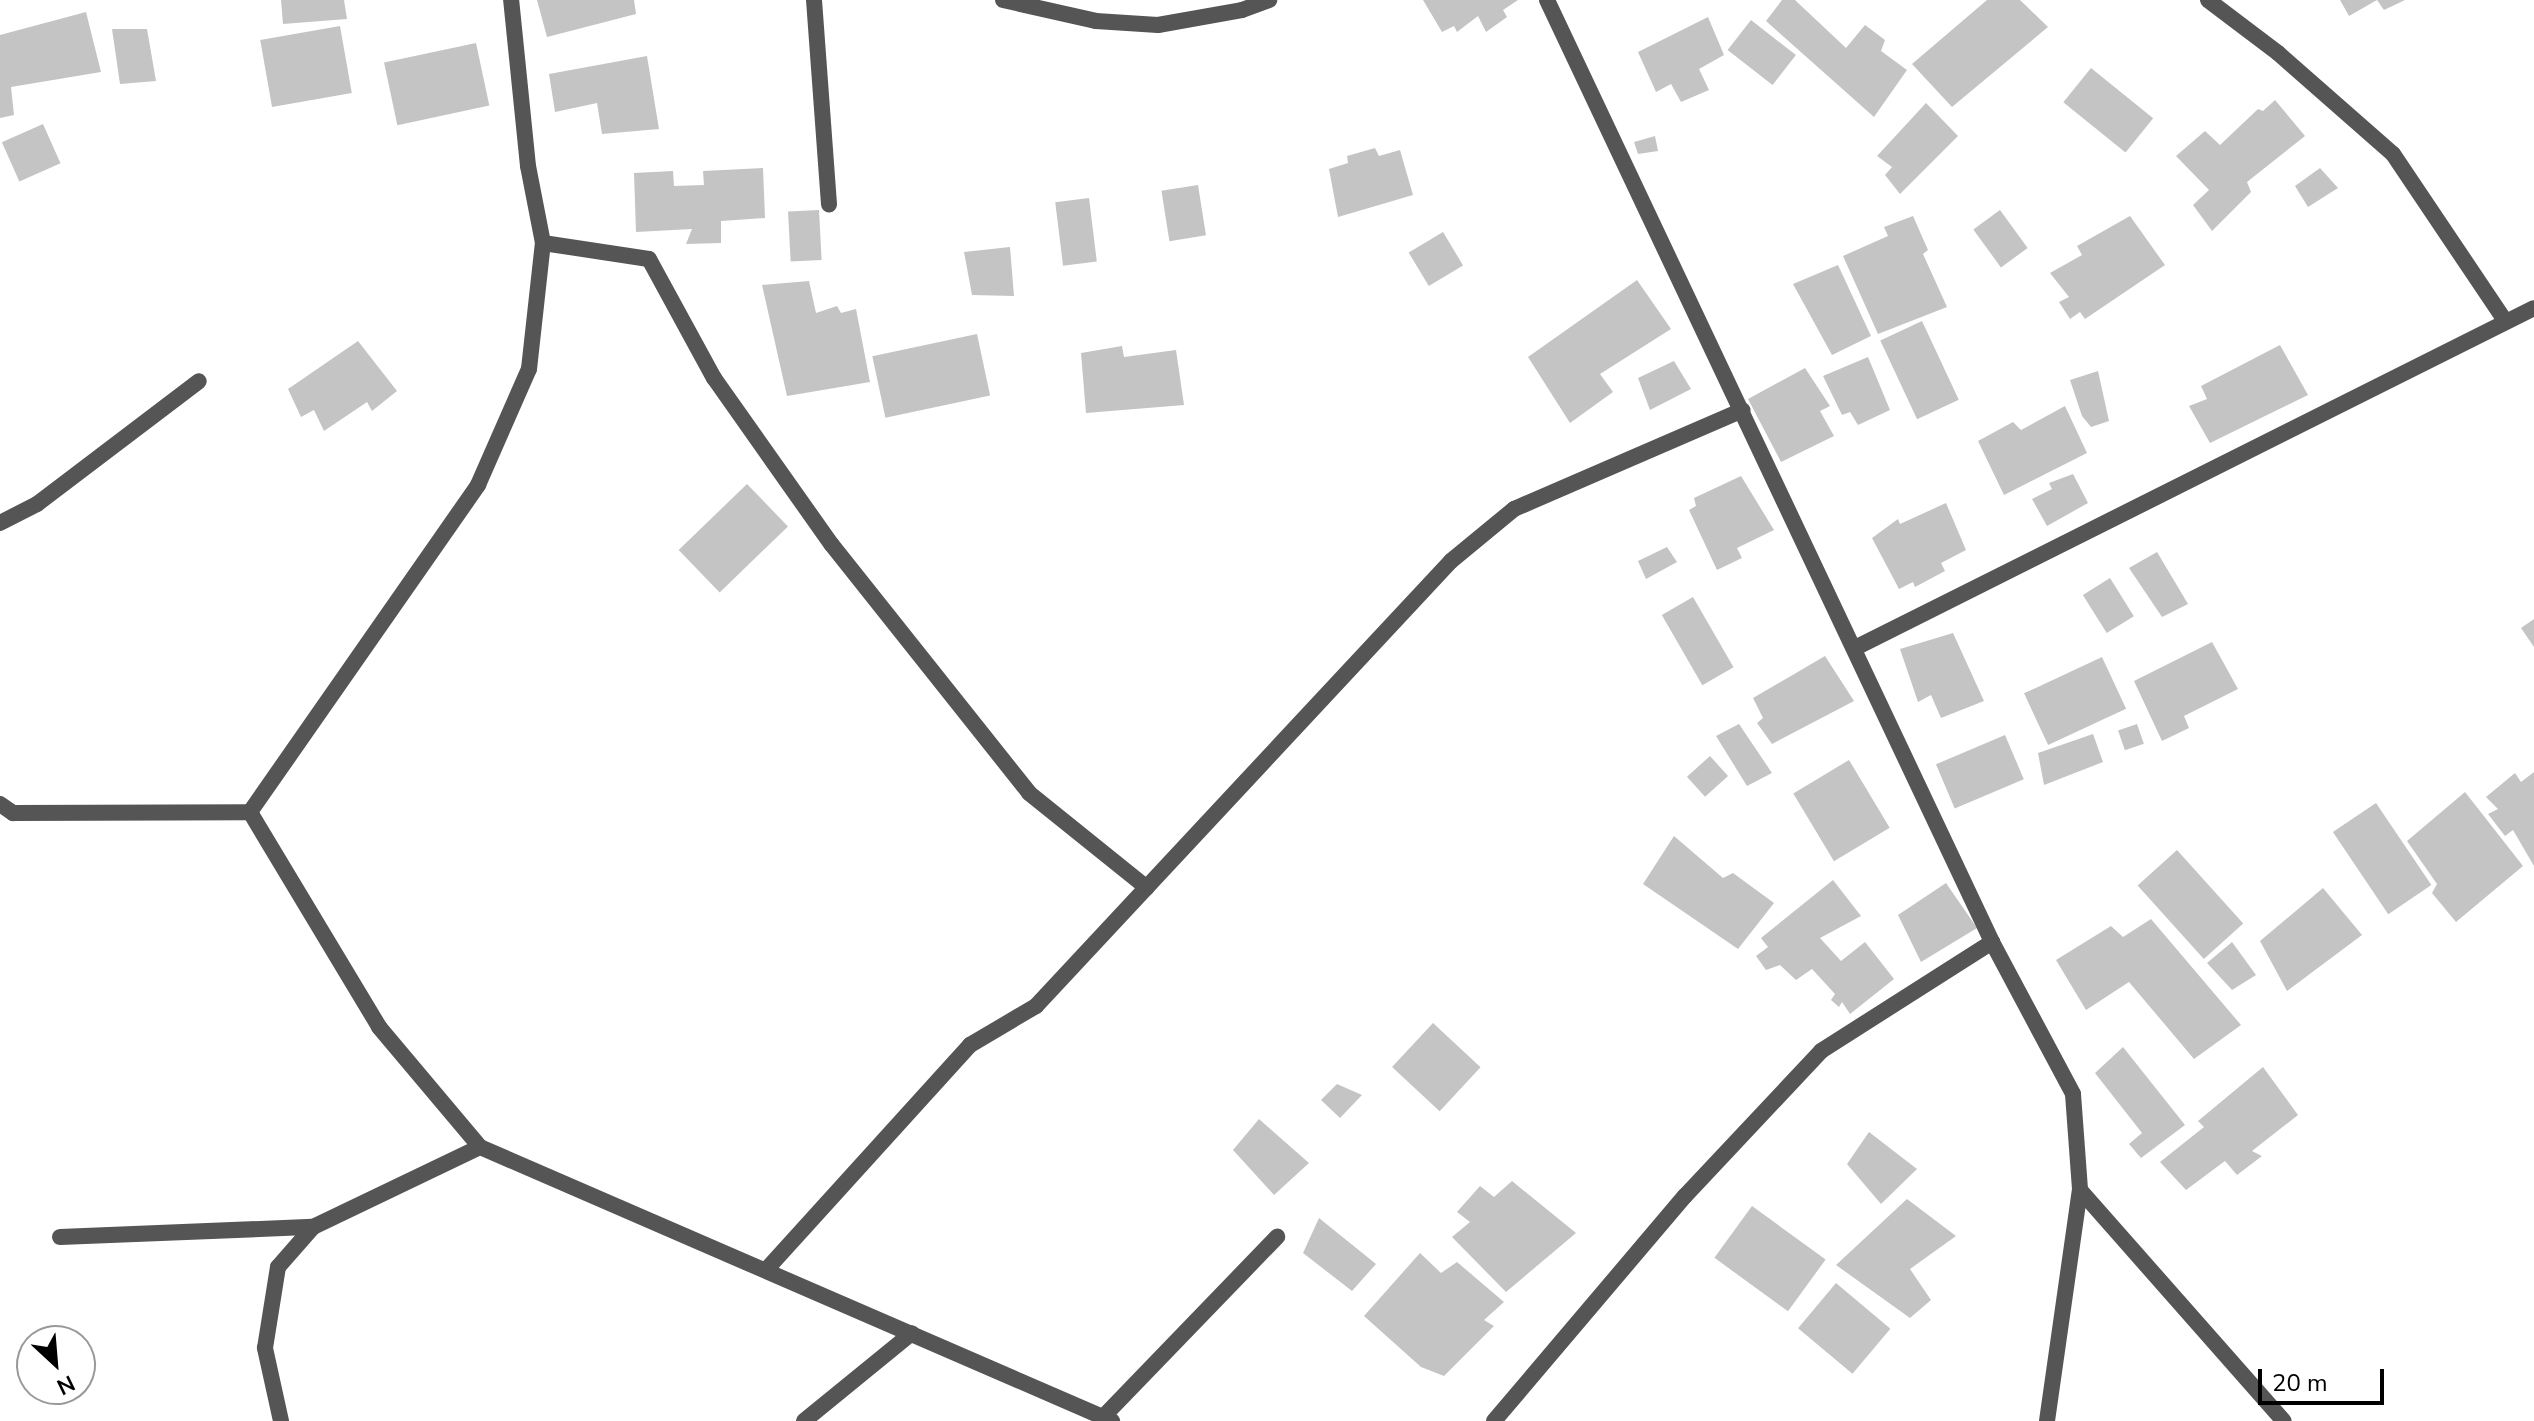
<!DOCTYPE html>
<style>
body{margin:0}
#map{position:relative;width:2534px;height:1421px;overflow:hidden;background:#fff;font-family:"Nunito Sans",sans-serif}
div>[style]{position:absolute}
.building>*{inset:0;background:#c4c4c4;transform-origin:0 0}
.lane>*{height:16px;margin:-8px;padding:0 8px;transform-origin:8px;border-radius:8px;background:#555}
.street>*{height:16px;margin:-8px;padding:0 8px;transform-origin:8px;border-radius:8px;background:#555}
span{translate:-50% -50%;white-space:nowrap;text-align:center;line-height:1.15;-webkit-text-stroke:6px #fff;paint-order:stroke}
.north{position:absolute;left:16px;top:1325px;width:80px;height:80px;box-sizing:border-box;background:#fff;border:2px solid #999;border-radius:50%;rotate:154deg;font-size:22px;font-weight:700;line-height:32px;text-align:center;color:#000}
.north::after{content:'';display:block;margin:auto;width:28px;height:36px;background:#000;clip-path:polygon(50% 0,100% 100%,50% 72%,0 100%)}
.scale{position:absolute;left:2258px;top:1369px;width:126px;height:36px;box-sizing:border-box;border:4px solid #000;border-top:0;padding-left:10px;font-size:24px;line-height:28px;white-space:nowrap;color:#000;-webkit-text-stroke:6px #fff;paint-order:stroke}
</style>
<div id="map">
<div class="building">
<div style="clip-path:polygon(281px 0,344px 0,347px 19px,283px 24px)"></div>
<div style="clip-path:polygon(537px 0,634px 0,636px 14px,547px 37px)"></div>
<div style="clip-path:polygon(1423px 0,1518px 0,1503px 10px,1507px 17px,1486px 32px,1478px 16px,1457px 32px,1454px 26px,1442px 32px)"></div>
<div style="clip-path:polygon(1782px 0,1795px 0,1846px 48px,1865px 25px,1885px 40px,1881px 51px,1907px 70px,1874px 117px,1766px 21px)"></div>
<div style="clip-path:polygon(1987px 0,2020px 0,2048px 27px,1952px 107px,1912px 64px)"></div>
<div style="clip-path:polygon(2340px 0,2405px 0,2384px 10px,2377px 0,2349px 16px)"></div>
<div style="clip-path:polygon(86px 12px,101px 72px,11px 87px,14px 115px,0 118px,0 35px)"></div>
<div style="clip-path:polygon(1708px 17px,1724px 55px,1699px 69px,1709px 90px,1681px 102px,1671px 84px,1656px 92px,1638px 52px)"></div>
<div style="left:1751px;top:20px;width:57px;height:38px;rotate:38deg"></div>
<div style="left:340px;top:26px;width:68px;height:81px;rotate:80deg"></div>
<div style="clip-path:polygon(112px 29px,147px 29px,156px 81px,120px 84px)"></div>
<div style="left:476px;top:43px;width:64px;height:94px;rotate:78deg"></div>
<div style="clip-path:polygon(647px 56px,659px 129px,602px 134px,597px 103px,555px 112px,549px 74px)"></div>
<div style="left:2091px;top:68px;width:80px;height:44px;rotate:39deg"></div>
<div style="clip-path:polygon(2275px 100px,2305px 136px,2247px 182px,2251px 192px,2212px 231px,2193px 205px,2209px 190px,2176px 156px,2205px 131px,2220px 145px,2258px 109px,2263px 111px)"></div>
<div style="clip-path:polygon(1926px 103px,1958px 136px,1900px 194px,1885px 175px,1892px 167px,1877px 156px)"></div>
<div style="left:43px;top:124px;width:43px;height:45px;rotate:66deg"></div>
<div style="clip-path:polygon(1655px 136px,1658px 151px,1638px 154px,1634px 142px)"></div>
<div style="clip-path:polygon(1375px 148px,1379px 156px,1400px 150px,1413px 195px,1338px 217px,1329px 169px,1348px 163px,1347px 156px)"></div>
<div style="clip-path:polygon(763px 168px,765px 218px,721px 221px,721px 243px,686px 244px,692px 229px,636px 232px,634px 173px,673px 171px,674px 186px,704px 185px,703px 171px)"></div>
<div style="clip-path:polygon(2320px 168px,2338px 188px,2308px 207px,2295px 186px)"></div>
<div style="left:1198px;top:185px;width:51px;height:37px;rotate:81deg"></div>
<div style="left:1089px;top:198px;width:64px;height:34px;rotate:83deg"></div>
<div style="left:819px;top:210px;width:50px;height:31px;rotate:87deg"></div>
<div style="left:2000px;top:210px;width:47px;height:33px;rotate:54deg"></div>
<div style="clip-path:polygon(1913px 216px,1928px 250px,1923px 254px,1947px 307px,1878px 334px,1843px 256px,1888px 236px,1884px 227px)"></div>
<div style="clip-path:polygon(2130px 216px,2165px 265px,2085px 319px,2080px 312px,2070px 319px,2059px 302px,2069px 297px,2050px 273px,2082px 255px,2077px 246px)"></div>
<div style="left:1443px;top:232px;width:39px;height:40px;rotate:59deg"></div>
<div style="clip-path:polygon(1010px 247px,1014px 296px,972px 295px,964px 252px)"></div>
<div style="clip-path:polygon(1838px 265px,1871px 336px,1832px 355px,1793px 284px)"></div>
<div style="clip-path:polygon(1637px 280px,1671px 329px,1600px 374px,1613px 392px,1570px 423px,1528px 357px)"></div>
<div style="clip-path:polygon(809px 281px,816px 313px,837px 306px,841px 313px,856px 309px,870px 382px,787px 396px,762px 285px)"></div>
<div style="left:1922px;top:321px;width:87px;height:46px;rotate:65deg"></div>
<div style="left:977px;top:334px;width:63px;height:107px;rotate:78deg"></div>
<div style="clip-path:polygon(358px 341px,397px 391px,372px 411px,367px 402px,324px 431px,314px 410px,301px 417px,288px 389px)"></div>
<div style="clip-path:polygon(2280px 345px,2308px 395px,2210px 443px,2189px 406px,2207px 399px,2201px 386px)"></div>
<div style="clip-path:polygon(1122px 346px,1124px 357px,1176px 350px,1184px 405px,1086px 413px,1081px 353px)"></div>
<div style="clip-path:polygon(1868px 357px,1890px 410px,1858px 425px,1850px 412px,1842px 415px,1823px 376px)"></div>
<div style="clip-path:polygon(1674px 361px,1691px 389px,1650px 410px,1638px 378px)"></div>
<div style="clip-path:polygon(1805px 368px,1830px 406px,1820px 411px,1834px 436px,1781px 462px,1748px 399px)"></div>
<div style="clip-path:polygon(2098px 371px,2109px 421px,2091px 427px,2082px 416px,2070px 380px)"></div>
<div style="clip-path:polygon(2065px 406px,2087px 453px,2004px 495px,1978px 441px,2013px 422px,2021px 430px)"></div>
<div style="clip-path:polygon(2073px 474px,2088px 503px,2047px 526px,2032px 499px,2052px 489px,2049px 483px)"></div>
<div style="clip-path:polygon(1741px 476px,1774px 530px,1737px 548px,1742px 558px,1717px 570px,1689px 510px,1696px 506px,1694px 498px)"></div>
<div style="left:747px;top:484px;width:59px;height:95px;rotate:46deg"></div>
<div style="clip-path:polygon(1946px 503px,1966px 550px,1941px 563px,1945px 571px,1915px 587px,1913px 582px,1899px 589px,1872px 538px,1898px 519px,1900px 524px)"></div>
<div style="clip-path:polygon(1667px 547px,1677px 562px,1646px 579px,1638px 561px)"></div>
<div style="clip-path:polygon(2157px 552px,2188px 604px,2162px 617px,2129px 568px)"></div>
<div style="left:2110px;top:578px;width:45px;height:32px;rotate:58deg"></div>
<div style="left:1693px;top:597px;width:81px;height:36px;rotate:60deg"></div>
<div style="clip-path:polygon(2534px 619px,2534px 647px,2521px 628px)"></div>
<div style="clip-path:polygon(1953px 633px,1984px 701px,1941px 718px,1931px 695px,1918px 702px,1900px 649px)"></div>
<div style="clip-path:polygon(2212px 642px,2238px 689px,2184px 716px,2189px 728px,2162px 741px,2134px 681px)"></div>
<div style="clip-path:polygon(1825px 656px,1854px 701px,1772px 744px,1757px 723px,1763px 718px,1753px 698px)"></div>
<div style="left:2102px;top:657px;width:57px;height:86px;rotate:65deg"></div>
<div style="clip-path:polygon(1739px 724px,1772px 773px,1747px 786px,1716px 736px)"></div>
<div style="left:2137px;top:724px;width:21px;height:20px;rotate:71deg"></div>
<div style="clip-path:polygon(2093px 734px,2103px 762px,2044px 785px,2038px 753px)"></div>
<div style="left:2005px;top:735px;width:48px;height:75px;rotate:67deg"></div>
<div style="left:1710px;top:756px;width:27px;height:31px;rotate:48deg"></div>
<div style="left:1849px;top:760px;width:79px;height:65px;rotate:59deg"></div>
<div style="clip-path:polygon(2534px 772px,2534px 866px,2513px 830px,2505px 836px,2488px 814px,2498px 809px,2486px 797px,2515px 773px,2521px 782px)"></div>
<div style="clip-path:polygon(2465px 792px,2523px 866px,2456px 922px,2432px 893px,2437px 884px,2407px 841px)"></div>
<div style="left:2376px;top:803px;width:99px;height:52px;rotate:56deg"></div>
<div style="clip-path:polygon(1674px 836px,1723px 878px,1733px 873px,1774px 903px,1738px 949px,1643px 884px)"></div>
<div style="left:2177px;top:850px;width:99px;height:53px;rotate:48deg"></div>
<div style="clip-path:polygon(1833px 880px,1861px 916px,1820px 938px,1841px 961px,1865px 942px,1894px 979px,1850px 1014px,1842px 1002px,1839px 1007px,1831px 1000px,1835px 994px,1812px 969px,1796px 980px,1780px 965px,1766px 970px,1756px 956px,1768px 947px,1761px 938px)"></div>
<div style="clip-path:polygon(1946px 883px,1977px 928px,1921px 962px,1898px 915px)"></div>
<div style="clip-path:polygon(2323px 888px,2362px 935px,2287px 991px,2260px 941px)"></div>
<div style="clip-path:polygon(2151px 919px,2241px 1025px,2194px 1059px,2129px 982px,2086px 1010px,2056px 960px,2111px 926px,2123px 937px)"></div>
<div style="clip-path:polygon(2232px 942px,2256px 975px,2232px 990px,2207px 963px)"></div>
<div style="left:1433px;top:1023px;width:65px;height:60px;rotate:43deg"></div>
<div style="clip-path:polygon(2123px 1047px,2185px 1125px,2141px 1158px,2129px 1144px,2142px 1133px,2095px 1073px)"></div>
<div style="clip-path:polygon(2263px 1067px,2298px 1115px,2252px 1151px,2262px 1156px,2237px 1175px,2225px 1161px,2186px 1190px,2160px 1162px,2204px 1127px,2198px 1121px)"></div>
<div style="clip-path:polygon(1337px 1084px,1362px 1095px,1340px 1118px,1321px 1100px)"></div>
<div style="clip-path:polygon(1259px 1119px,1309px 1163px,1274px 1195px,1233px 1150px)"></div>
<div style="clip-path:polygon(1869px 1132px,1917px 1169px,1881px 1204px,1847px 1164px)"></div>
<div style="clip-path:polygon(1512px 1181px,1576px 1233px,1506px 1292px,1452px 1237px,1470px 1222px,1457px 1212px,1480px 1186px,1494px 1197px)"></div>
<div style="clip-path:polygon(1907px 1199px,1956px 1236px,1910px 1269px,1931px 1300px,1910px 1318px,1836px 1265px)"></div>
<div style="left:1752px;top:1206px;width:91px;height:64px;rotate:36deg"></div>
<div style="clip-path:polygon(1319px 1218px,1376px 1264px,1352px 1291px,1303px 1253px)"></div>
<div style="clip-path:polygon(1420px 1253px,1441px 1273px,1457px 1262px,1504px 1302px,1484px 1320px,1494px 1326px,1444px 1376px,1421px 1367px,1364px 1316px)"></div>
<div style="left:1836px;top:1283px;width:71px;height:59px;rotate:40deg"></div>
</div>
<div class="lane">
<div style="left:804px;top:1421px;width:139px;rotate:-39.2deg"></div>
</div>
<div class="street">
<div style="left:814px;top:0;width:205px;rotate:85.8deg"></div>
<div style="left:1003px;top:0;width:95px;rotate:12.7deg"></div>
<div style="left:1096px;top:21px;width:62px;rotate:3.7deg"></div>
<div style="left:1158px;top:25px;width:85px;rotate:-10.1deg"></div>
<div style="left:1242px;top:10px;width:29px;rotate:-20deg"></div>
<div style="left:1547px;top:0;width:1042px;rotate:64.71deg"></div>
<div style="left:1992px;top:942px;width:172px;rotate:61.9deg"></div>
<div style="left:2073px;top:1094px;width:96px;rotate:85.8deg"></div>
<div style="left:2080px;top:1190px;width:308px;rotate:48.6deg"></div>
<div style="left:2208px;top:0;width:88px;rotate:37.1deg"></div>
<div style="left:2278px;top:53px;width:153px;rotate:41.3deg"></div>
<div style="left:2393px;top:154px;width:202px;rotate:56.1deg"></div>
<div style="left:543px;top:243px;width:107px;rotate:8.6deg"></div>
<div style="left:649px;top:259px;width:136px;rotate:61.4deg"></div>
<div style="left:714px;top:378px;width:204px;rotate:54.8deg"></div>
<div style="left:832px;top:545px;width:317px;rotate:51.5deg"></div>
<div style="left:1029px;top:793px;width:151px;rotate:38.8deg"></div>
<div style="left:0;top:523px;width:42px;rotate:-27.2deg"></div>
<div style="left:37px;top:504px;width:203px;rotate:-37.2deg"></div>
<div style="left:1855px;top:648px;width:759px;rotate:-26.6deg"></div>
<div style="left:0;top:804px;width:16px;rotate:35deg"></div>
<div style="left:13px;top:813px;width:237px;rotate:-0.2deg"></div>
<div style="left:250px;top:812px;width:251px;rotate:59deg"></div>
<div style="left:379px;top:1027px;width:157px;rotate:49.9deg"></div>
<div style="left:480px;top:1147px;width:689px;rotate:23.44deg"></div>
<div style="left:250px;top:812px;width:399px;rotate:-55.1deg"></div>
<div style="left:478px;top:485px;width:127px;rotate:-66.3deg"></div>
<div style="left:529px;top:369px;width:127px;rotate:-83.7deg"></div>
<div style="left:543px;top:243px;width:78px;rotate:-101deg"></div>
<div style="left:528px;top:166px;width:167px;rotate:-95.8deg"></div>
<div style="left:60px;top:1237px;width:253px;rotate:-2.3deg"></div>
<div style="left:766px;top:1270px;width:304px;rotate:-47.8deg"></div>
<div style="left:970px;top:1045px;width:77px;rotate:-30.6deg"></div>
<div style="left:1036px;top:1006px;width:608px;rotate:-47deg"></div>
<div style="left:1451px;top:561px;width:82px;rotate:-39.5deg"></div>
<div style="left:1514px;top:509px;width:249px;rotate:-23.4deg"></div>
<div style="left:1105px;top:1415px;width:248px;rotate:-46deg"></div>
<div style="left:281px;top:1421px;width:75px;rotate:-102.4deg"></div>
<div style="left:265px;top:1348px;width:82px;rotate:-80.9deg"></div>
<div style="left:278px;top:1267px;width:53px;rotate:-48.8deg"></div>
<div style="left:313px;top:1227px;width:185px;rotate:-25.6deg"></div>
<div style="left:1494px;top:1421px;width:295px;rotate:-49.7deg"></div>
<div style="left:1685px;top:1196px;width:199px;rotate:-46.8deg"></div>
<div style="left:1821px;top:1051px;width:203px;rotate:-32.5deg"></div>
<div style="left:2047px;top:1421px;width:233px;rotate:-81.9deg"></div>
</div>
<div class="north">N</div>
<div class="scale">20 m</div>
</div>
